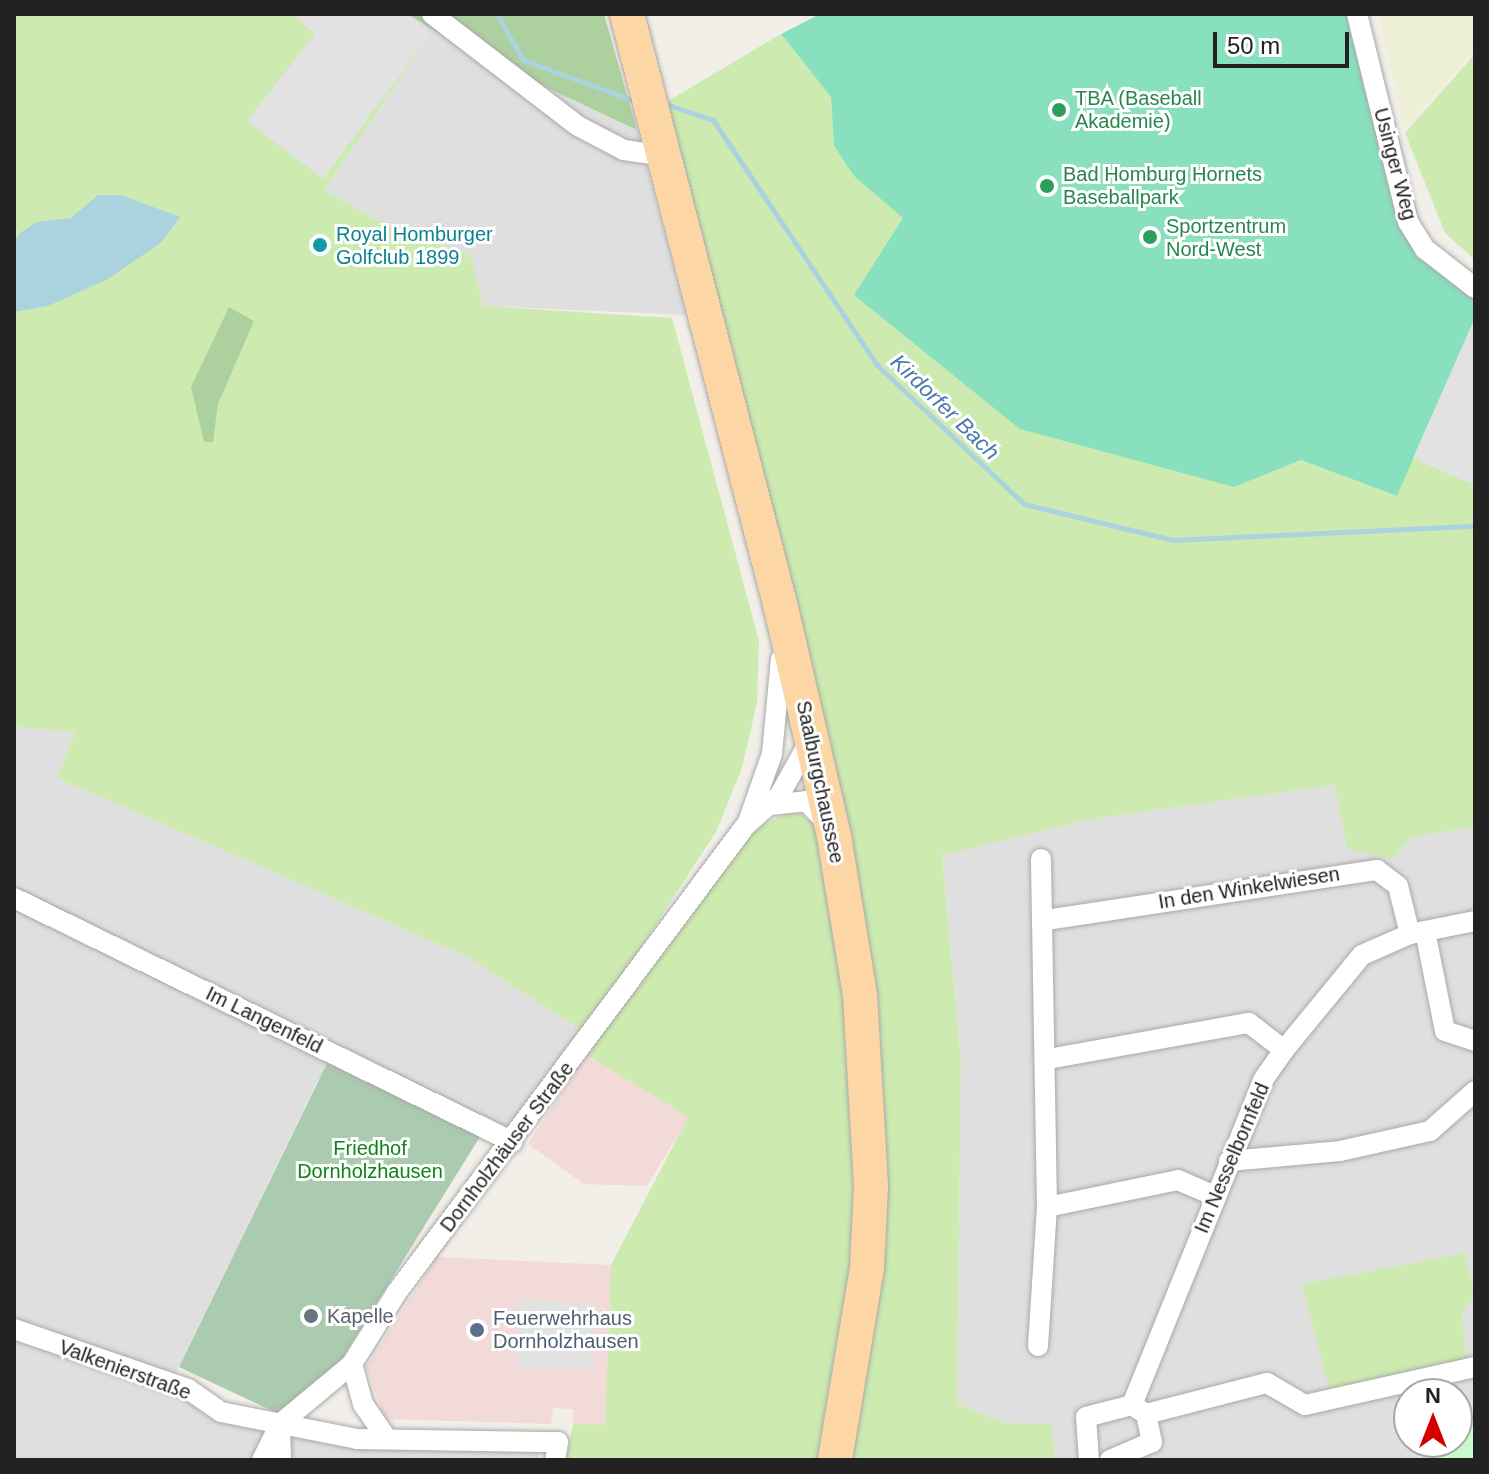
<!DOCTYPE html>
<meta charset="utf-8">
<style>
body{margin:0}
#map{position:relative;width:1489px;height:1474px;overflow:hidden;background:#f2efe9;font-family:Arial,sans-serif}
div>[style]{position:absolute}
.residential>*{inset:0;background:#e0dfdf}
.commercial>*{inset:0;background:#f2dad9}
.farmland>*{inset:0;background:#eef0d5}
.grass>*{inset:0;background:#cdebb0}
.forest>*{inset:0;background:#add19e}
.cemetery>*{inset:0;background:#aacbaf}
.park>*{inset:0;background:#c8facc}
.pitch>*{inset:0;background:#88e0be}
.parking>*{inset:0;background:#e2e2e2;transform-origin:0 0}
.water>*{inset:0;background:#aad3df}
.stream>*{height:5px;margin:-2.5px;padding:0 2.5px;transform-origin:2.5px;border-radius:2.5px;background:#aad3df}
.roads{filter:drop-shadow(0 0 2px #a9a9a9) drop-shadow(0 0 2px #a9a9a9)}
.minor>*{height:20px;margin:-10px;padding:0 10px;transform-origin:10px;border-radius:10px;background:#fff}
.primary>*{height:34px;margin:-17px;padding:0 17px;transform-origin:17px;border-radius:17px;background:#fcd6a4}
.dots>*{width:22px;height:22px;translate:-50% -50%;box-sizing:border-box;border:4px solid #fff;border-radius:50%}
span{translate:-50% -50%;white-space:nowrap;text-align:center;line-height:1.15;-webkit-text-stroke:6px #fff;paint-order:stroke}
.leisure-label{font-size:20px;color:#27864d}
.left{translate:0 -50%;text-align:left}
.street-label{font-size:20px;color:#222}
.culture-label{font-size:20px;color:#0d838f}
.park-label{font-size:20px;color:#0c8416}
.worship-label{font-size:20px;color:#5b616d}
.service-label{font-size:20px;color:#4e5e75}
.water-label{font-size:22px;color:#4a7aab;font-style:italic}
.frame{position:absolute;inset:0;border:16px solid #222;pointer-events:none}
.north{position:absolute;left:1393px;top:1378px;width:80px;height:80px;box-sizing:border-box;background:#fff;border:2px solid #a7a7a7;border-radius:50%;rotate:0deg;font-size:22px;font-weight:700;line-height:32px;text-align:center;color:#222}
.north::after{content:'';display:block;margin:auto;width:28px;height:36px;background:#d40000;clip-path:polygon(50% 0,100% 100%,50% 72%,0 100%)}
.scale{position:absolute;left:1213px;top:32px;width:136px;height:36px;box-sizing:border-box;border:4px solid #222;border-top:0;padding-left:10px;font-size:24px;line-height:28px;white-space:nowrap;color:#222;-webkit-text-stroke:6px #fff;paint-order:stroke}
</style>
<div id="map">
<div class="residential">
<div style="clip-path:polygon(433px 30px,637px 130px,686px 315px,483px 306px,471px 255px,398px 232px,324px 190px)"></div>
<div style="clip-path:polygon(14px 727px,75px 732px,57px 778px,466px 956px,585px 1033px,507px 1138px,318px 1080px,172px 1381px,280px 1424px,540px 1447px,538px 1460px,14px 1460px)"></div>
<div style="clip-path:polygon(evenodd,1335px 785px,1412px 837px,1475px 827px,1475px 1460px,1056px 1460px,1050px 1424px,1003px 1423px,957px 1403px,961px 1061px,942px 854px,1093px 819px,1335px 785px,1409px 1394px,1457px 1394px,1457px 1442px,1409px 1442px,1409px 1394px)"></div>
</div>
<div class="commercial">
<div style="clip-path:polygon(587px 1055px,689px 1117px,647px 1186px,584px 1184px,528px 1144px)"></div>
<div style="clip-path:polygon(437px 1257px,611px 1265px,605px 1426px,573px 1424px,573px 1409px,553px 1408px,551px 1424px,385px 1419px,366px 1367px)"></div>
</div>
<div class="farmland">
<div style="clip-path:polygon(1379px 14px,1475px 14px,1475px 49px,1404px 129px)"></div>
</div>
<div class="grass">
<div style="clip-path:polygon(14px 14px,408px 14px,433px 30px,324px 190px,398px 232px,471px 255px,483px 306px,672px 318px,759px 641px,757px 702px,742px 768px,716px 832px,585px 1033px,466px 956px,57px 778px,75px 732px,14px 727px)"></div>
<div style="clip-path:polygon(781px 34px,831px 97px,834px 146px,854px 176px,1233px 487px,1301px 460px,1397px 496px,1413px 458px,1475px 485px,1475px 827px,1412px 837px,1392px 859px,1347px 849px,1335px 785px,1093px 819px,942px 855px,961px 1061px,957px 1403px,1003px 1423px,1051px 1424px,1056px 1460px,846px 1460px,870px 1340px,825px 723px,663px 104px)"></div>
<div style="clip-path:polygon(1475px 54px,1475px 260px,1445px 233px,1405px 133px)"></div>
<div style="clip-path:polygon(793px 810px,822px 828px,841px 937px,859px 1183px,844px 1342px,821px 1460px,566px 1460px,573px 1424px,605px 1425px,611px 1265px,688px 1117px,587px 1055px,755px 829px)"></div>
<div style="clip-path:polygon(1465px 1253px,1475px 1297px,1462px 1313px,1466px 1358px,1329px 1389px,1302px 1284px)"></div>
</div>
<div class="forest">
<div style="clip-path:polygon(407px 14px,604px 14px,637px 130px,465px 49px)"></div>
<div style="clip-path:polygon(229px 307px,254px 321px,218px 404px,213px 442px,204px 442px,191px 387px)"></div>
</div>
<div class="cemetery">
<div style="clip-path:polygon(334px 1049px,486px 1127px,340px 1362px,279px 1414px,179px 1367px)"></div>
</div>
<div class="park">
<div style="clip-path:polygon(1465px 1410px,1475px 1431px,1475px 1460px,1425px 1460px,1427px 1442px,1457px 1442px,1457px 1415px)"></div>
</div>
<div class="pitch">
<div style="clip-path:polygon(820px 14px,1352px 14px,1416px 256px,1475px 296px,1475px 318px,1397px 496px,1301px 460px,1234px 487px,1020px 429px,854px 295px,903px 218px,854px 176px,834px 146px,831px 97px,781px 34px)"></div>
</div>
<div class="parking">
<div style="clip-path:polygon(292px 14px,407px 14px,433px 30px,323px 179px,247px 121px,315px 34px)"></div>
<div style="clip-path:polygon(1475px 318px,1475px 485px,1413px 458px)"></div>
<div style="left:518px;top:1300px;width:77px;height:67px;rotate:2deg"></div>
</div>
<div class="water">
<div style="clip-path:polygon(98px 195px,121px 195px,180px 217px,162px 242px,108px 279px,48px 306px,14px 312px,14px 242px,20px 233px,37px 222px,71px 218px)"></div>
</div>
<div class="stream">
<div style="left:497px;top:14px;width:53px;rotate:60.5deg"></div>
<div style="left:523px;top:60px;width:121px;rotate:20.2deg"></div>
<div style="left:663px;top:103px;width:53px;rotate:18.8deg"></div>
<div style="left:713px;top:120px;width:295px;rotate:56.2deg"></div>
<div style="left:877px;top:365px;width:202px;rotate:43.4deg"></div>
<div style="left:1024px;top:504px;width:153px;rotate:13.6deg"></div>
<div style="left:1173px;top:540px;width:302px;rotate:-2.7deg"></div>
</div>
<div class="roads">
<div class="minor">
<div style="left:432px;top:14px;width:184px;rotate:37.5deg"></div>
<div style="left:578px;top:126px;width:52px;rotate:27.6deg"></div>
<div style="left:624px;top:150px;width:41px;rotate:8.3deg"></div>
<div style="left:1357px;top:14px;width:214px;rotate:76.2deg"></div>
<div style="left:1408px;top:222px;width:32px;rotate:58deg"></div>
<div style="left:1425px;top:249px;width:63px;rotate:38deg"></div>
<div style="left:770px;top:805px;width:36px;rotate:-6deg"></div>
<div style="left:806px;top:801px;width:29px;rotate:46deg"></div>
<div style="left:748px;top:822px;width:72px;rotate:-70.6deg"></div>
<div style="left:772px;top:754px;width:95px;rotate:-84.6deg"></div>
<div style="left:14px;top:898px;width:555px;rotate:26.06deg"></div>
<div style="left:1046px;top:920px;width:335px;rotate:-8.6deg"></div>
<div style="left:1377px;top:870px;width:26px;rotate:37deg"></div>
<div style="left:1398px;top:886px;width:49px;rotate:76deg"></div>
<div style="left:1425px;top:931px;width:102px;rotate:78.7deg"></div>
<div style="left:1445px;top:1031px;width:32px;rotate:18deg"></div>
<div style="left:1048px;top:1059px;width:204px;rotate:-10.2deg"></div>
<div style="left:1249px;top:1023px;width:44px;rotate:37.6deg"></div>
<div style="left:1229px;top:1161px;width:111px;rotate:-5.1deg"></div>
<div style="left:1340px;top:1151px;width:92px;rotate:-12.5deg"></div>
<div style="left:1430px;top:1131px;width:60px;rotate:-41.6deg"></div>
<div style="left:1047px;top:1207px;width:134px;rotate:-11.6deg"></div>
<div style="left:1178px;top:1180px;width:40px;rotate:23.4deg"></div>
<div style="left:14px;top:1329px;width:184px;rotate:19deg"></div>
<div style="left:188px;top:1389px;width:40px;rotate:34.9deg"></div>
<div style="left:221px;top:1412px;width:139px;rotate:11.2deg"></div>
<div style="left:357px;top:1439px;width:201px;rotate:0.9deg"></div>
<div style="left:558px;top:1442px;width:18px;rotate:99deg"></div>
<div style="left:1038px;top:1346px;width:139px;rotate:-86.3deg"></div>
<div style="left:1047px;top:1207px;width:348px;rotate:-91deg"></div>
<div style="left:352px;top:1364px;width:41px;rotate:74.6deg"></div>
<div style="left:363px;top:1404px;width:42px;rotate:55.6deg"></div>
<div style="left:1132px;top:1405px;width:350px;rotate:-68deg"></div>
<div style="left:1263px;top:1080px;width:37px;rotate:-55deg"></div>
<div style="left:1284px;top:1050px;width:123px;rotate:-50.6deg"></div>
<div style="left:1362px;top:955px;width:52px;rotate:-23.6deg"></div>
<div style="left:1410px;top:934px;width:66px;rotate:-11.3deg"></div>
<div style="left:1146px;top:1414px;width:125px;rotate:-14.4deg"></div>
<div style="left:1267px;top:1383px;width:44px;rotate:30.1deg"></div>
<div style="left:1305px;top:1405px;width:174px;rotate:-12.6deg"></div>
<div style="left:280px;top:1428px;width:32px;rotate:88deg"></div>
<div style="left:262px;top:1460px;width:40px;rotate:-63.4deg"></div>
<div style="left:280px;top:1424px;width:94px;rotate:-39.8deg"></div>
<div style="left:352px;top:1364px;width:85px;rotate:-58deg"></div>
<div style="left:397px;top:1292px;width:583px;rotate:-53.23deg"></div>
<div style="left:746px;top:825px;width:44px;rotate:-41.3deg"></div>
<div style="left:779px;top:796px;width:62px;rotate:-60.9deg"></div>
<div style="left:1089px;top:1460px;width:43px;rotate:-94deg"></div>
<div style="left:1086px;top:1417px;width:48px;rotate:-14.6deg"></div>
<div style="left:1132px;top:1405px;width:17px;rotate:33deg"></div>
<div style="left:1146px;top:1414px;width:29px;rotate:78deg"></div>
<div style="left:1152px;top:1442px;width:46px;rotate:156.8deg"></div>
</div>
<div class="primary">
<div style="left:627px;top:14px;width:610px;rotate:75.46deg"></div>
<div style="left:780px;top:604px;width:238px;rotate:76.9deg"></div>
<div style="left:834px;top:836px;width:161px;rotate:80.7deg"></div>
<div style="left:860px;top:995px;width:191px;rotate:86.7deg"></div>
<div style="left:871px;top:1186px;width:82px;rotate:92.8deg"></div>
<div style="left:867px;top:1268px;width:195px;rotate:99.5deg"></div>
</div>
</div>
<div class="dots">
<div style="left:1059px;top:110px;background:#2e9e5b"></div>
<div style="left:1047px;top:186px;background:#2e9e5b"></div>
<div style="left:1150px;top:237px;background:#2e9e5b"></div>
<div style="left:320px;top:245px;background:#0f9aa8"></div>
<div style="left:311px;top:1316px;background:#6b7280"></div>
<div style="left:477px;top:1330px;background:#5c6f8a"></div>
</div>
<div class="leisure-label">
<span class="left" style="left:1075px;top:110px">TBA (Baseball<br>Akademie)</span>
<span class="left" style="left:1063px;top:186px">Bad Homburg Hornets<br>Baseballpark</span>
<span class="left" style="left:1166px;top:238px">Sportzentrum<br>Nord-West</span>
</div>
<div class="street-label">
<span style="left:1395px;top:164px;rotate:75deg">Usinger Weg</span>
<span style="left:820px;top:782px;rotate:78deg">Saalburgchaussee</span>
<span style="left:1249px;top:888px;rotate:-9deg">In den Winkelwiesen</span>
<span style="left:264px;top:1020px;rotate:26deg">Im Langenfeld</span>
<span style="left:507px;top:1147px;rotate:-53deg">Dornholzhäuser Straße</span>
<span style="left:1232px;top:1158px;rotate:-67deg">Im Nesselbornfeld</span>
<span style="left:125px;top:1370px;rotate:20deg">Valkenierstraße</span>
</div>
<div class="culture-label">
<span class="left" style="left:336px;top:246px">Royal Homburger<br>Golfclub 1899</span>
</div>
<div class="park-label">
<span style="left:370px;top:1160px">Friedhof<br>Dornholzhausen</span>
</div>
<div class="worship-label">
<span class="left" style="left:327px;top:1316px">Kapelle</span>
</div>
<div class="service-label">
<span class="left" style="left:493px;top:1330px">Feuerwehrhaus<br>Dornholzhausen</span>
</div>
<div class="water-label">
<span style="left:945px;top:407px;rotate:44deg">Kirdorfer Bach</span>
</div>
<div class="frame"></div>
<div class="north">N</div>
<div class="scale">50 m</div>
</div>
